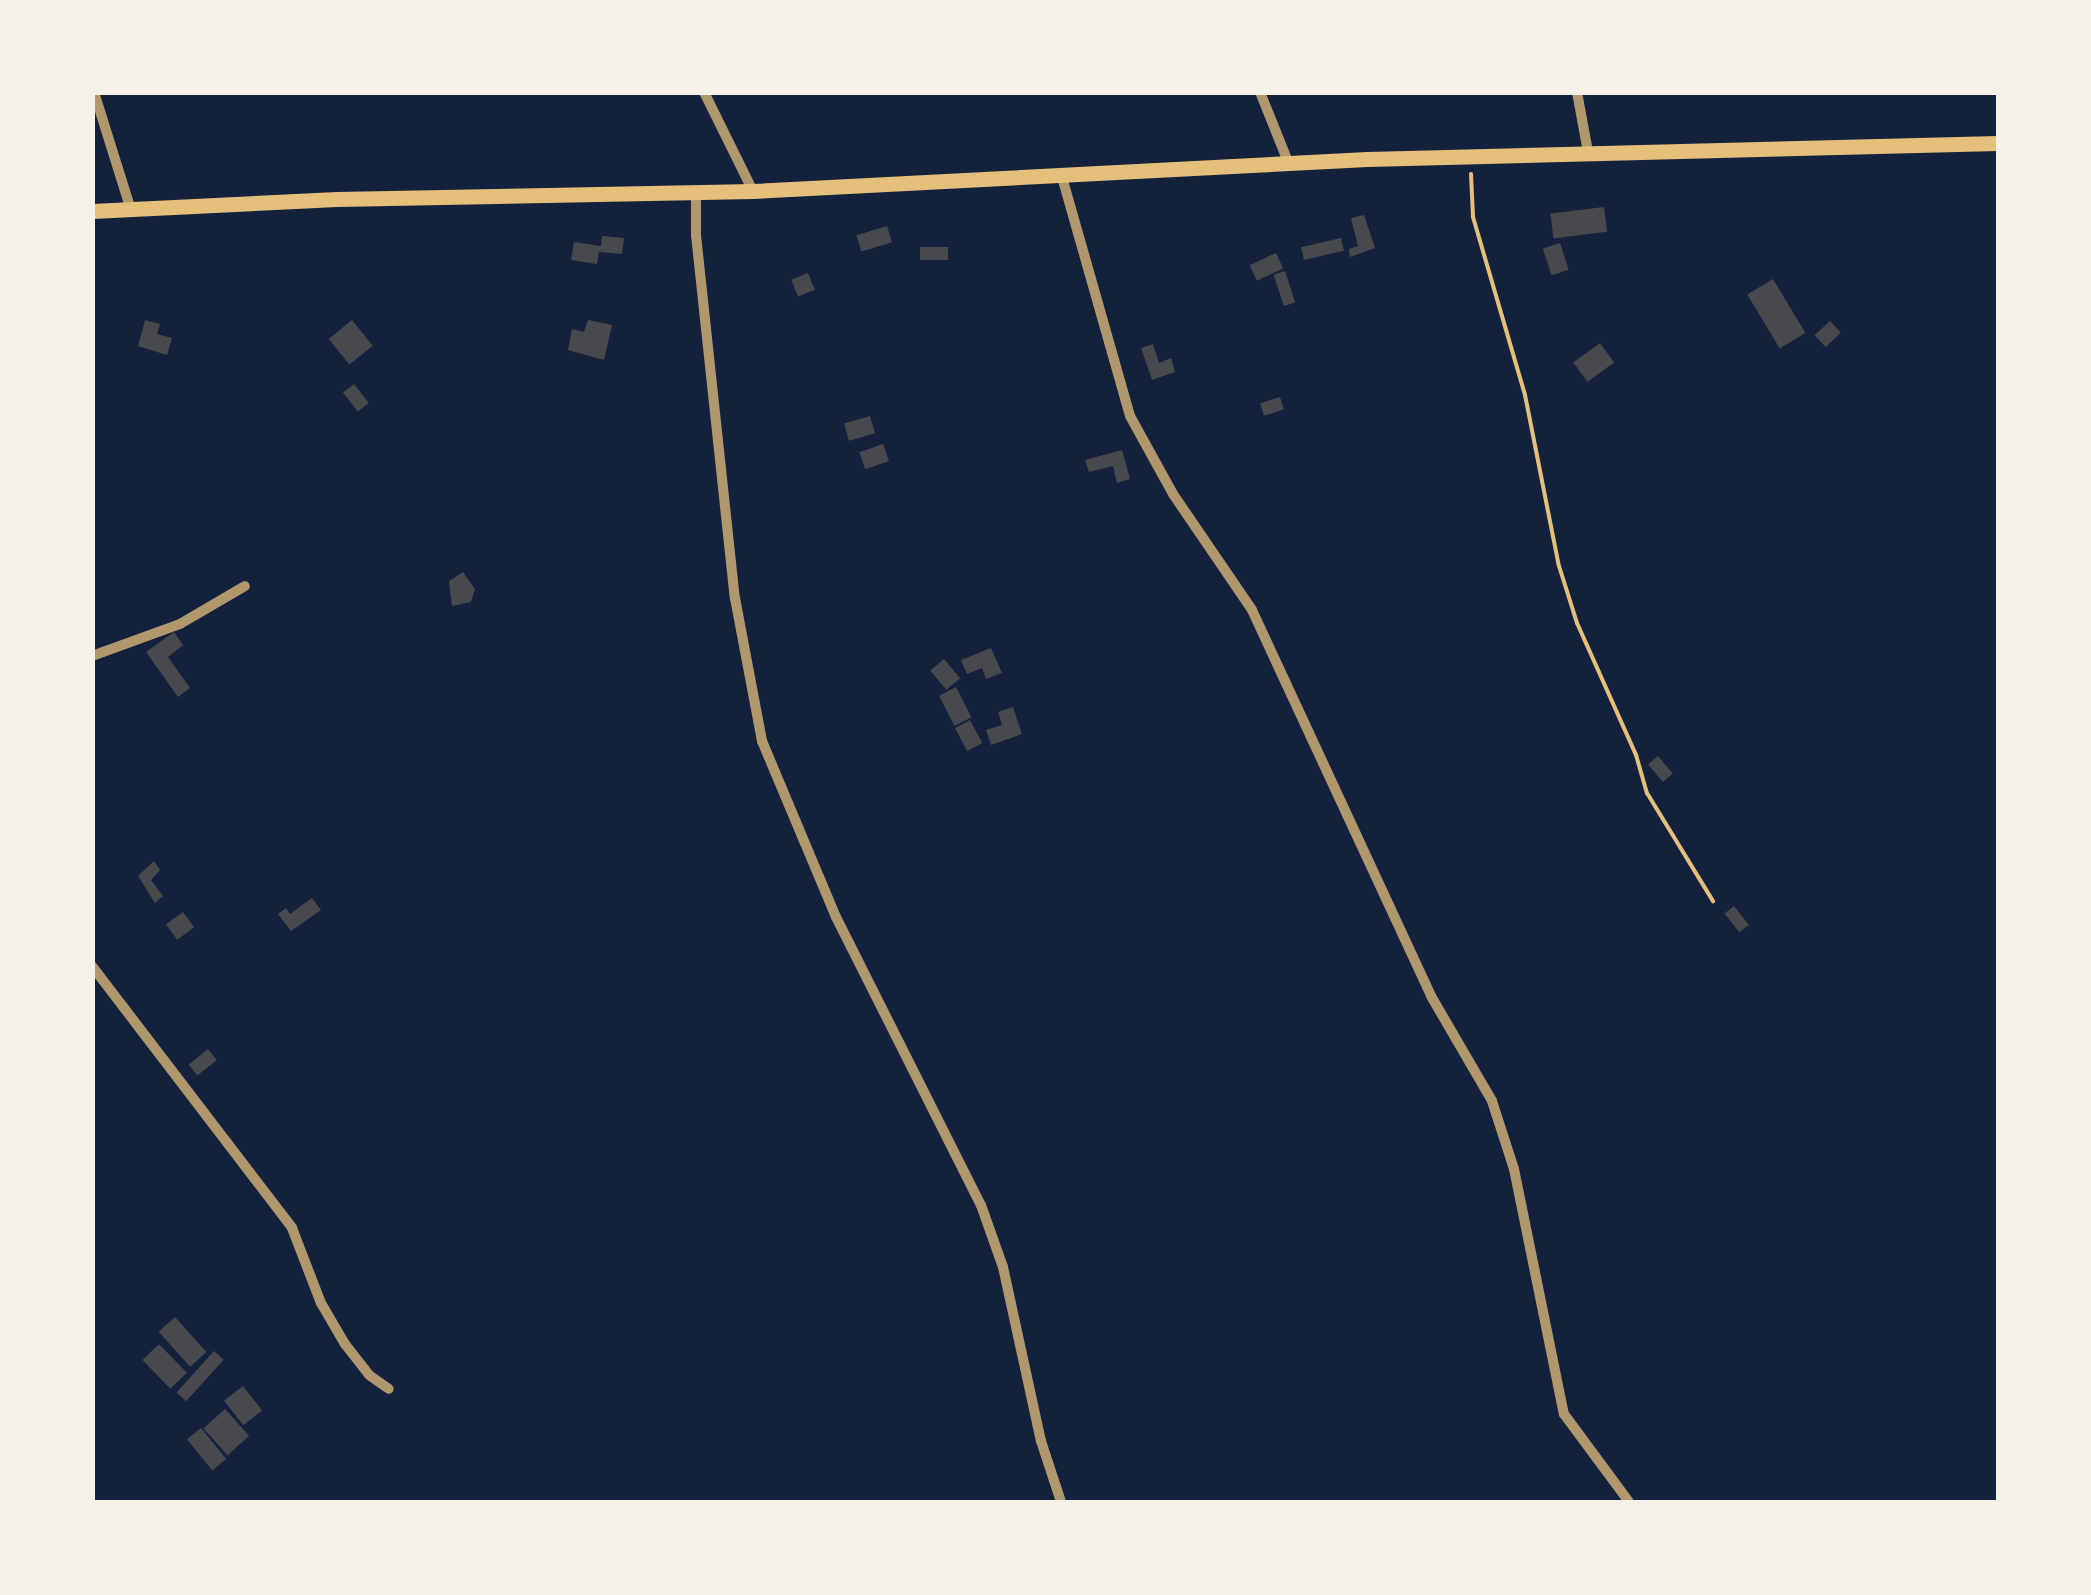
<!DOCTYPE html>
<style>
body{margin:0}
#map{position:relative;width:2091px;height:1595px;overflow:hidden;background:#14213d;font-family:"PT Sans",sans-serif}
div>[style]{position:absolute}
.building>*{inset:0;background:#48494c;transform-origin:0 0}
.path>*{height:4px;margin:-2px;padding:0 2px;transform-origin:2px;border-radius:2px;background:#e5c07b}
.minor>*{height:10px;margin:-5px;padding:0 5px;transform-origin:5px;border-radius:5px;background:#b1986c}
.secondary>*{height:15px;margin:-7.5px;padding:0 7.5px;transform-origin:7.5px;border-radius:7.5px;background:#e5c07b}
span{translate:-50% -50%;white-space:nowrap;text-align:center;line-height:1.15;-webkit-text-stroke:8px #f6f1e7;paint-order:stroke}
.frame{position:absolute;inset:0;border:95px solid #f6f1e7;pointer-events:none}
</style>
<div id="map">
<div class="building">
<div style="left:1604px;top:207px;width:25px;height:54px;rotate:83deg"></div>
<div style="clip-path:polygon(1364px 215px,1375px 248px,1350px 257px,1349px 249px,1358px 246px,1351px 218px)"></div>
<div style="left:887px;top:226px;width:17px;height:32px;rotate:73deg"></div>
<div style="clip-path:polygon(602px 236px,624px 238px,622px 254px,599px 252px,597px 264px,571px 260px,574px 242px,601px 246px)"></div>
<div style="left:1341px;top:238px;width:13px;height:41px;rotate:77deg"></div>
<div style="left:1560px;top:243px;width:28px;height:18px;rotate:72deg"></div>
<div style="left:948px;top:247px;width:13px;height:28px;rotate:90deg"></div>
<div style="left:1276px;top:253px;width:17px;height:29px;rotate:65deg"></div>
<div style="left:1285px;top:271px;width:33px;height:12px;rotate:72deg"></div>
<div style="left:808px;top:273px;width:18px;height:18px;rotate:68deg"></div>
<div style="left:1773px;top:279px;width:63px;height:30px;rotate:59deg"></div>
<div style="clip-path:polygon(145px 320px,160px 324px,157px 334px,172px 338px,167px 355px,138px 346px)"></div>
<div style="left:352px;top:320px;width:33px;height:30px;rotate:51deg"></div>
<div style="clip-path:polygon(588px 320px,612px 325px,604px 360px,568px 350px,572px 329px,584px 332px)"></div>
<div style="left:1830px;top:321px;width:16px;height:21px;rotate:47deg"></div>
<div style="left:1600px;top:343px;width:24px;height:33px;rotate:54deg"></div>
<div style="clip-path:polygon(1153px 344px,1159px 363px,1171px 358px,1175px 372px,1152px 380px,1141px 348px)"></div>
<div style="left:354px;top:384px;width:24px;height:14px;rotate:52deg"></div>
<div style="left:1280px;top:397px;width:13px;height:21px;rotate:72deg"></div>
<div style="left:870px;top:416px;width:18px;height:27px;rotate:74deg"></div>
<div style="left:883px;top:444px;width:18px;height:25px;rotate:71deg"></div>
<div style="clip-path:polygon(1122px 450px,1130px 479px,1117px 483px,1113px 466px,1089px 472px,1085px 460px)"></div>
<div style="clip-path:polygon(463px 572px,475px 589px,471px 602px,452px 606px,449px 581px)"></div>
<div style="clip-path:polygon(174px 632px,183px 645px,168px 657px,190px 688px,178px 697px,146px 652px)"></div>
<div style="clip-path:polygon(991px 648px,1002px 673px,986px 679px,982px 668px,967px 674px,961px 660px)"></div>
<div style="left:944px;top:659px;width:25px;height:18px;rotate:50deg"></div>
<div style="left:956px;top:687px;width:34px;height:19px;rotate:63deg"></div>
<div style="clip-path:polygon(1013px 707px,1022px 734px,991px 745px,986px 730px,1002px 725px,998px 712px)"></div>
<div style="left:970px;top:720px;width:26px;height:17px;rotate:62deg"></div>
<div style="left:1658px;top:756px;width:23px;height:13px;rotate:50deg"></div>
<div style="clip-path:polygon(154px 861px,160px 870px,151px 880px,163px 896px,155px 903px,138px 876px)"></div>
<div style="clip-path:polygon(312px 898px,321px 910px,291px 931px,278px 914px,286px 908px,290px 914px)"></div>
<div style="left:1734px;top:906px;width:24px;height:12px;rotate:52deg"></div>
<div style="left:183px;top:912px;width:19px;height:21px;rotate:54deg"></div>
<div style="left:208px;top:1049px;width:14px;height:25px;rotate:51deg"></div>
<div style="left:175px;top:1317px;width:47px;height:22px;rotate:48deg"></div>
<div style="left:159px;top:1344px;width:40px;height:23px;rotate:46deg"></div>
<div style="left:214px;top:1351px;width:13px;height:56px;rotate:42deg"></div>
<div style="left:243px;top:1386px;width:31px;height:24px;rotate:52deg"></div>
<div style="left:225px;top:1409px;width:36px;height:29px;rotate:48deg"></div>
<div style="left:201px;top:1428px;width:40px;height:18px;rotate:51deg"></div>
</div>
<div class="path">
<div style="left:1471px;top:174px;width:43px;rotate:87.3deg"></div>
<div style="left:1473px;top:217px;width:185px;rotate:73.7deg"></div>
<div style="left:1525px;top:395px;width:174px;rotate:78.8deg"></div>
<div style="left:1559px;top:566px;width:60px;rotate:72.5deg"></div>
<div style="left:1577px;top:623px;width:145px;rotate:65.9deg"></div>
<div style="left:1636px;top:755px;width:40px;rotate:74deg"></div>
<div style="left:1647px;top:793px;width:127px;rotate:58.6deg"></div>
</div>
<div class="minor">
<div style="left:94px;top:92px;width:124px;rotate:72.6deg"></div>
<div style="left:704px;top:92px;width:110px;rotate:63.7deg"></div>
<div style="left:1260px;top:92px;width:78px;rotate:68.1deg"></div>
<div style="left:1577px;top:92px;width:61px;rotate:79.6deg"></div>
<div style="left:1062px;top:177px;width:248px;rotate:74.1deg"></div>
<div style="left:1130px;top:416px;width:89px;rotate:61.1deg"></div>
<div style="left:1173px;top:494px;width:140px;rotate:55.7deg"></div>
<div style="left:1252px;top:610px;width:425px;rotate:65.1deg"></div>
<div style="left:1431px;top:996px;width:121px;rotate:59.8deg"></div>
<div style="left:1492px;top:1101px;width:71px;rotate:72.1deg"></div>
<div style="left:1514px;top:1169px;width:250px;rotate:78.5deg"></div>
<div style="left:1564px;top:1414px;width:109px;rotate:53.5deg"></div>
<div style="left:696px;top:191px;width:44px;rotate:90deg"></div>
<div style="left:696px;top:235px;width:365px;rotate:83.9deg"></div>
<div style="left:735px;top:598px;width:146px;rotate:79.3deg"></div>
<div style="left:762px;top:741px;width:191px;rotate:67.2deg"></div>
<div style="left:836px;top:917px;width:322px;rotate:63.3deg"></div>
<div style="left:981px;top:1205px;width:66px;rotate:70.5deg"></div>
<div style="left:1003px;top:1267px;width:178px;rotate:77.7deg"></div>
<div style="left:1041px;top:1441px;width:64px;rotate:71.8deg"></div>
<div style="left:92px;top:656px;width:94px;rotate:-20deg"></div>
<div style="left:180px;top:624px;width:75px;rotate:-30.3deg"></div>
<div style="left:92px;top:966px;width:330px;rotate:52.6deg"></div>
<div style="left:292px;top:1228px;width:80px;rotate:68.9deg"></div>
<div style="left:321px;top:1303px;width:48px;rotate:59.7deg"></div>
<div style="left:345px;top:1344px;width:39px;rotate:52deg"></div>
<div style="left:369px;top:1375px;width:24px;rotate:35deg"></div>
</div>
<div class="secondary">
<div style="left:92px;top:211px;width:245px;rotate:-2.8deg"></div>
<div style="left:337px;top:199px;width:416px;rotate:-1.1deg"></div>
<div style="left:753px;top:191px;width:615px;rotate:-2.98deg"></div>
<div style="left:1367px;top:159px;width:631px;rotate:-1.45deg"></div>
</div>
<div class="frame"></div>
</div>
